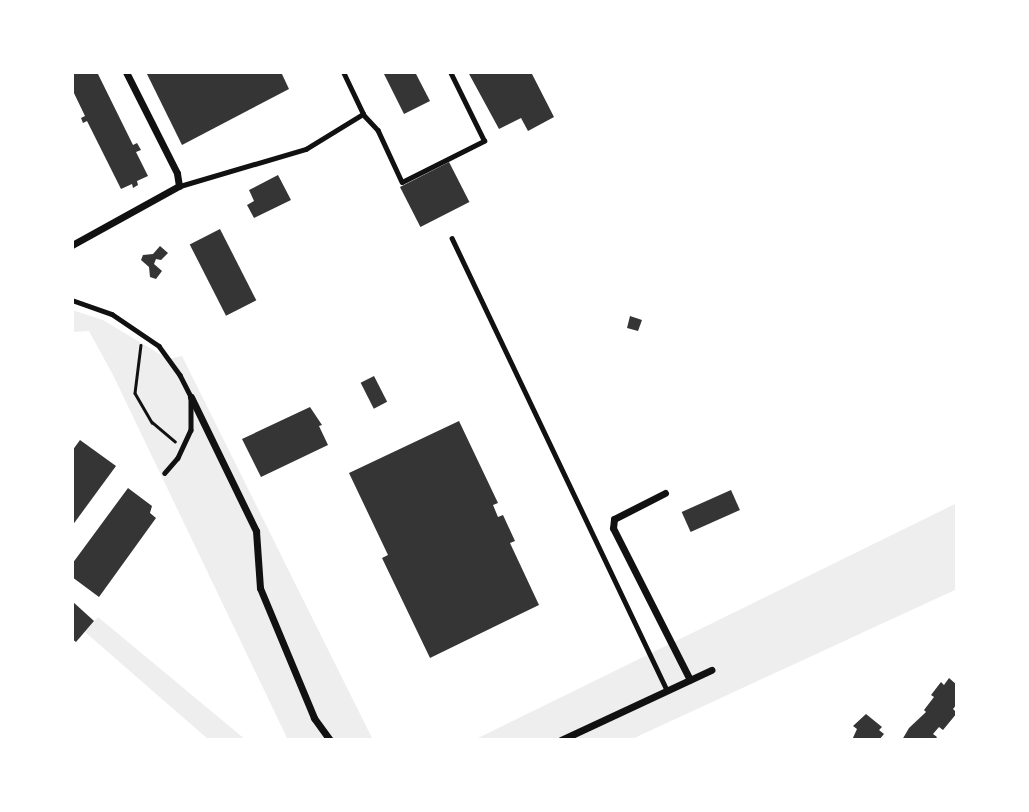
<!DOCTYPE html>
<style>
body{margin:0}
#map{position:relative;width:1029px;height:812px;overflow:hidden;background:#fff;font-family:"Fira Sans",sans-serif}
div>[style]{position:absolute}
.green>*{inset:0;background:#eee}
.building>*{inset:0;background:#353535;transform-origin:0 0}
.path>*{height:2.5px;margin:-1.25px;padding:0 1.25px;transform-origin:1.25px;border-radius:1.25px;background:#111}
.service>*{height:4.5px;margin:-2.25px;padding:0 2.25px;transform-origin:2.25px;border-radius:2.25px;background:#111}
.minor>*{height:7px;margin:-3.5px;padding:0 3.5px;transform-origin:3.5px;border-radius:3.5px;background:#111}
span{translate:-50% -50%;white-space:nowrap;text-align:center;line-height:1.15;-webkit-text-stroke:6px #fff;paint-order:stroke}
.frame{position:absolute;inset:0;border:74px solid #fff;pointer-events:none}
</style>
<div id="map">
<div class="green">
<div style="clip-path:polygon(72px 310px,103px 320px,168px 359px,182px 356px,373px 740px,288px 740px,113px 375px,89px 331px,72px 332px)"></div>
<div style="clip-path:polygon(957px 503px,957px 589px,630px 740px,474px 740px)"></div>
<div style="clip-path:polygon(98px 617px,246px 740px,209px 740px,85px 632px)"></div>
</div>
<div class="building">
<div style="clip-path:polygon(72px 72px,97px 72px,133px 145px,137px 143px,141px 150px,136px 152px,148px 176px,137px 181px,138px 185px,133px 188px,132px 184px,121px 189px,87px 121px,83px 123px,81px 118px,85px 116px,72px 89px)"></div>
<div style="clip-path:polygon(146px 72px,281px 72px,289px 89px,182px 145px)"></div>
<div style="clip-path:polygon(383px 72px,415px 72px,430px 101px,404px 114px)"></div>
<div style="clip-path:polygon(468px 72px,531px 72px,554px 117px,528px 131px,521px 118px,499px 129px)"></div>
<div style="left:449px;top:162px;width:45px;height:55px;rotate:63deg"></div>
<div style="clip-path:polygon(278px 175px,291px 200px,254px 218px,247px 205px,254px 201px,249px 190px)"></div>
<div style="left:220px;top:229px;width:80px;height:34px;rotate:63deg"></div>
<div style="clip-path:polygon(160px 246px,168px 253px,161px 260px,156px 259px,154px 264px,162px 271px,156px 279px,150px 277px,149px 267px,141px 260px,143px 255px,153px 254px)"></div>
<div style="clip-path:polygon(630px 316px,642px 320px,638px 331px,627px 328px)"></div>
<div style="left:374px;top:376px;width:29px;height:15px;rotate:63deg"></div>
<div style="clip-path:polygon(310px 407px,322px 425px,319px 426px,328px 445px,261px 477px,242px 439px)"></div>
<div style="clip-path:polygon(459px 421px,498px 503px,493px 505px,498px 517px,503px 515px,515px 541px,510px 543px,539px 605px,430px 658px,382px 558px,388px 555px,349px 473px)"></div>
<div style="clip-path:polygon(80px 440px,116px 466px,72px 526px,72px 451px)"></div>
<div style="clip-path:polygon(128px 488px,152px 506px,150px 513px,156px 518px,99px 597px,72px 577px,72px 564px)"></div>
<div style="left:731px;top:490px;width:22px;height:54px;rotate:66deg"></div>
<div style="clip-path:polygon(72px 601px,94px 621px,76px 642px,72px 639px)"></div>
<div style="clip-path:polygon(949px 678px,957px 685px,957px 704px,953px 709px,957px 713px,943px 730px,939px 727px,933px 734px,937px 737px,935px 740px,902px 740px,909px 728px,926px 712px,924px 710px,934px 697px,931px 695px,941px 682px,944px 685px)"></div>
<div style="clip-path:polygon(866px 714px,882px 727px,879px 730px,884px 734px,879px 740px,852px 740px,857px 729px,853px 726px)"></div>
</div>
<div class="path">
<div style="left:141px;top:345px;width:48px;rotate:97.1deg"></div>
<div style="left:135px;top:393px;width:34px;rotate:60deg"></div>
<div style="left:152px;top:422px;width:30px;rotate:40deg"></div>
</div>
<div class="service">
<div style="left:363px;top:114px;width:22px;rotate:47deg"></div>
<div style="left:378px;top:130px;width:57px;rotate:65.2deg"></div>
<div style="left:402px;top:182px;width:92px;rotate:-26.6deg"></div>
<div style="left:484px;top:141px;width:77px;rotate:-116.2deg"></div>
<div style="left:180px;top:186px;width:131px;rotate:-16.4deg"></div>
<div style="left:306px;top:149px;width:67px;rotate:-31.6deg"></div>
<div style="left:363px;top:114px;width:47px;rotate:-115.5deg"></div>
<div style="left:452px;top:238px;width:501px;rotate:64.56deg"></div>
<div style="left:72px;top:300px;width:42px;rotate:19.3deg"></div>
<div style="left:112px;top:314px;width:57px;rotate:34.2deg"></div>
<div style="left:159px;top:346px;width:36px;rotate:54deg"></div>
<div style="left:180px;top:375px;width:25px;rotate:63deg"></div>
<div style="left:191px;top:397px;width:33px;rotate:90deg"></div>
<div style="left:191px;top:430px;width:31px;rotate:115deg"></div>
<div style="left:178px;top:458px;width:20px;rotate:131deg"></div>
</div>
<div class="minor">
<div style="left:72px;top:245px;width:122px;rotate:-28.9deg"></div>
<div style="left:179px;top:186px;width:13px;rotate:-99deg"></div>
<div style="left:177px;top:173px;width:113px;rotate:-116.8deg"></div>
<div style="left:191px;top:397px;width:149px;rotate:64.1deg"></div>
<div style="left:256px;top:531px;width:57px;rotate:86deg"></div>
<div style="left:260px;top:588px;width:141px;rotate:67.4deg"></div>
<div style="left:314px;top:718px;width:27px;rotate:54deg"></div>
<div style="left:665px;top:493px;width:57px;rotate:153deg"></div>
<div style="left:614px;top:519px;width:9px;rotate:96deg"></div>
<div style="left:613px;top:528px;width:170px;rotate:63.1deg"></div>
<div style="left:561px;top:740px;width:166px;rotate:-25deg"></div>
</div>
<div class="frame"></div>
</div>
